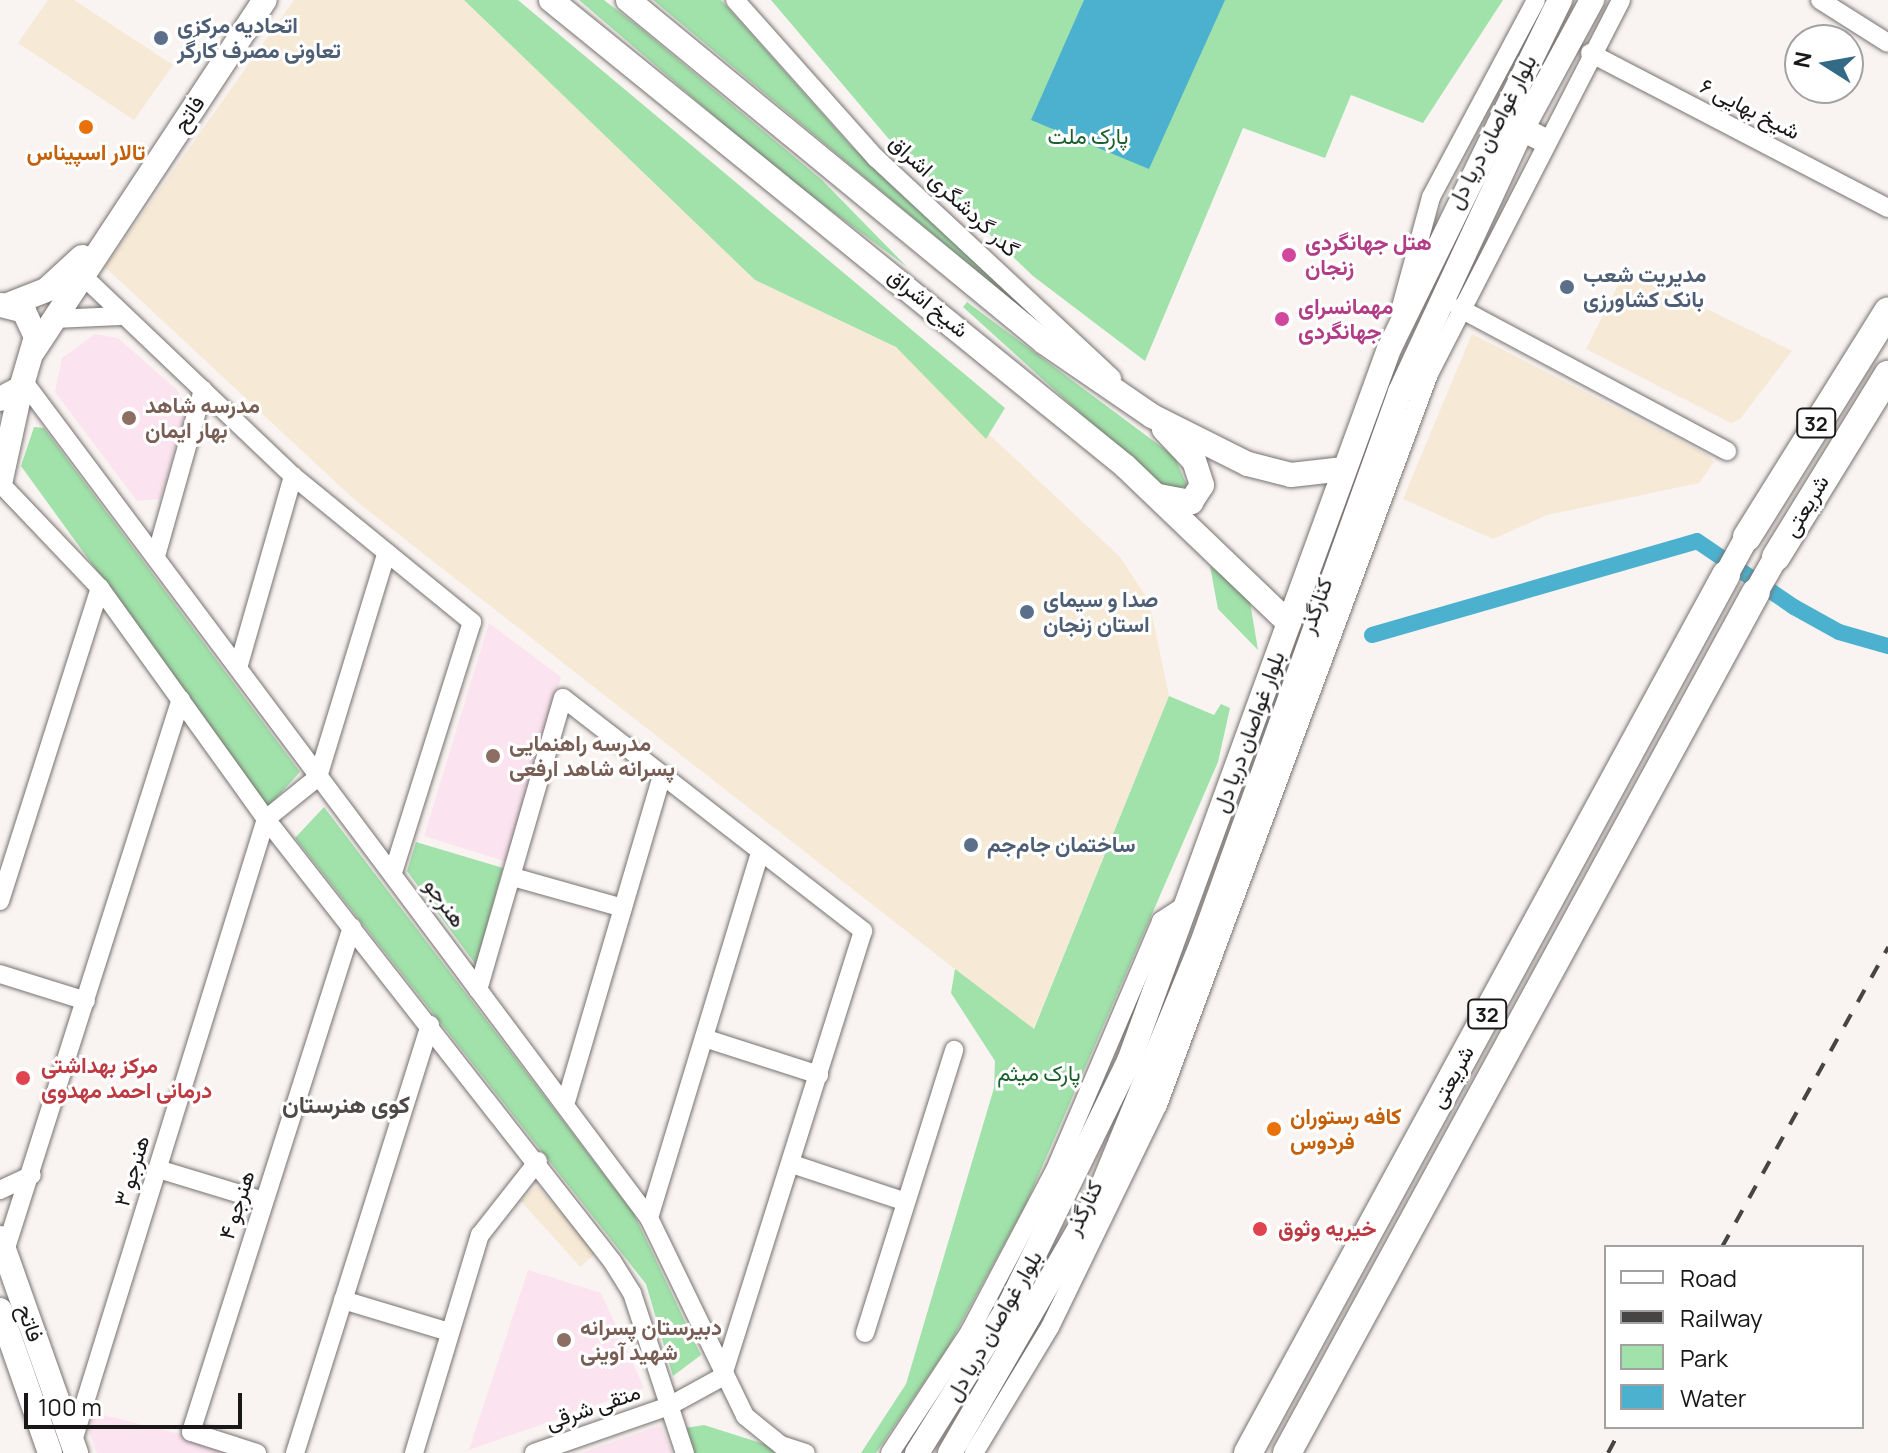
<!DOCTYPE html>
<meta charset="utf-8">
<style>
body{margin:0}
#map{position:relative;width:1888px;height:1453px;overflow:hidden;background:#f9f4f1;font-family:Manrope,Vazirmatn,sans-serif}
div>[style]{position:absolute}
.commercial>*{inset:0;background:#f6e9d5;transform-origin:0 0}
.education>*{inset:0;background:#fbe3ef}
.green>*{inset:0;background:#a1e1aa}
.water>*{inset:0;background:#4cb1cf}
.canal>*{height:16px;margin:-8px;padding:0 8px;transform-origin:8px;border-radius:8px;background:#4cb1cf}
.roads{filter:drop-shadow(0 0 2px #777270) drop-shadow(0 0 2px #777270)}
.minor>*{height:18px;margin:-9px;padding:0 9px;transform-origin:9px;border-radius:9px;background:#fff}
.major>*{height:24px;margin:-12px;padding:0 12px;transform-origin:12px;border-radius:12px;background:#fff}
.highway>*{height:28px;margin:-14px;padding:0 14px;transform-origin:14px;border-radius:14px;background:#fff}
.rail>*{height:4px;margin-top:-2px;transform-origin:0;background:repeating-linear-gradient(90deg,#474544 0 14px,transparent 0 28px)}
.dots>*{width:22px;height:22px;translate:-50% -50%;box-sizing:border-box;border:4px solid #fff;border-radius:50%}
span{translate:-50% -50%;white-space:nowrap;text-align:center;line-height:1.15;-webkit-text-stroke:6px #fff;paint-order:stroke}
.shield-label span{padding:2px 6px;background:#fff;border:2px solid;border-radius:6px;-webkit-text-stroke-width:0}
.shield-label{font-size:20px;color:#191717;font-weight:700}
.service-label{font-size:22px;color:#4e5e75;font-weight:700}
.left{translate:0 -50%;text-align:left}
.street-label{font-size:22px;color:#191717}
.park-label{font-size:22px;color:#1b5f2d}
.food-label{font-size:22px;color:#c56008;font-weight:700}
.hotel-label{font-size:22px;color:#b23c85;font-weight:700}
.education-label{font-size:22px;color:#785e54;font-weight:700}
.health-label{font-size:22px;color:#be3a42;font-weight:700}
.neighbourhood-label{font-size:24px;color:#4e4947;font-weight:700}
.legend{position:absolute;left:1604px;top:1245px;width:260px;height:184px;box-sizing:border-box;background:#fff;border:2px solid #a3a2a2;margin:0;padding:10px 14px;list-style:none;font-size:24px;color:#191717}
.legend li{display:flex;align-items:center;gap:16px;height:40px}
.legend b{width:40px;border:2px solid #a3a2a2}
.north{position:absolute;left:1784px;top:24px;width:80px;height:80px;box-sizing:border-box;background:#fff;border:2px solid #a3a2a2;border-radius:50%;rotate:281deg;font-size:22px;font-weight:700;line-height:32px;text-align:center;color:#191717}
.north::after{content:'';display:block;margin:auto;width:28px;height:36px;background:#336a85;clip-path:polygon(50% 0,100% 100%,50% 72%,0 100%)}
.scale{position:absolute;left:24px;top:1393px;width:218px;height:36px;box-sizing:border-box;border:4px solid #191717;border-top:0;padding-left:10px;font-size:24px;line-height:28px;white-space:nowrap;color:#191717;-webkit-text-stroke:6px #fff;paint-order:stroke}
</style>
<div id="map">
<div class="commercial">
<div style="clip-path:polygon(48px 0,74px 0,173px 65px,134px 120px,18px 43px)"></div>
<div style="clip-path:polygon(294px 0,464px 0,755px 280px,896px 347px,1120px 557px,1149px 601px,1169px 696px,1033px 1030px,356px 501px,105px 267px)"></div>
<div style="clip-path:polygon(1626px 269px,1792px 351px,1740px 419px,1731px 423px,1586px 349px)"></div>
<div style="clip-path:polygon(1472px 334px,1706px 454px,1714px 462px,1699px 483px,1547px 515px,1493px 539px,1403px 499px)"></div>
<div style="left:537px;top:1186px;width:89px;height:22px;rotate:48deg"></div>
</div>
<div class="education">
<div style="clip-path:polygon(95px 334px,118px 338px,177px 390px,187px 409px,160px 499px,137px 501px,55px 392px,62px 358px)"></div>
<div style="clip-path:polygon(489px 623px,561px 677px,507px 862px,424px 836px)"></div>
<div style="clip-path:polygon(528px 1270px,601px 1293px,644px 1388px,469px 1450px)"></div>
<div style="clip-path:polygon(95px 1413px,180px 1434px,239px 1453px,97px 1453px,89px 1431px)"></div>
<div style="clip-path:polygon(661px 1425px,672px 1453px,581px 1453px)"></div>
</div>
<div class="green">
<div style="clip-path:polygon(464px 0,518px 0,1005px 408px,986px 439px,896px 347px,755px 280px)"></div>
<div style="clip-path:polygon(579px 0,604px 0,639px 27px,822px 180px,907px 267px,781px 173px)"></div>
<div style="clip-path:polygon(653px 0,721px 0,850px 145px,1089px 365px)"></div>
<div style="clip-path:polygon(771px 0,1503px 0,1423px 123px,1351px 95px,1325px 158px,1243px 128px,1145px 361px,1033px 276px,888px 138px)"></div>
<div style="clip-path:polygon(967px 302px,1175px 457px,1187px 486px,1166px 491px,963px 307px)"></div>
<div style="clip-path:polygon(34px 427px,44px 428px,300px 772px,268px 807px,21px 466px)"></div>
<div style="clip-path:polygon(1210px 566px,1249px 596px,1258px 650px,1218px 609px)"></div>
<div style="clip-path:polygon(1169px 696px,1214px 715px,1221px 704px,1230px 708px,1218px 762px,1026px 1204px,948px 1347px,876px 1453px,861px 1453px,906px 1384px,994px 1088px,995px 1061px,951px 993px,955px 969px,1034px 1029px)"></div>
<div style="clip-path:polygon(324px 807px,634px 1214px,701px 1355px,673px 1376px,646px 1284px,295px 838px)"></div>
<div style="clip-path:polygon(416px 842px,503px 868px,476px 965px,407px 871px)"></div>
<div style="clip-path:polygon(704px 1425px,793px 1453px,694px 1453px,685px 1428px)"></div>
</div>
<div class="water">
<div style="clip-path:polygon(1084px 0,1225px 0,1149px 169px,1031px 120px)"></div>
</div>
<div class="canal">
<div style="left:1372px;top:635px;width:338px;rotate:-16.1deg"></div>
<div style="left:1697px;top:541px;width:117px;rotate:34.2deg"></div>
<div style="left:1794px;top:607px;width:51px;rotate:29.1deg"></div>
<div style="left:1839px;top:632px;width:51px;rotate:15.9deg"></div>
</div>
<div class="roads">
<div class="minor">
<div style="left:735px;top:0;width:212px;rotate:48.3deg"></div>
<div style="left:876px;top:158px;width:323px;rotate:43deg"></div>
<div style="left:1820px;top:0;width:80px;rotate:32.3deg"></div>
<div style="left:1590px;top:53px;width:336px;rotate:27.5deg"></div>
<div style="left:82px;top:275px;width:291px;rotate:43.6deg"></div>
<div style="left:293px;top:476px;width:231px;rotate:39.2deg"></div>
<div style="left:472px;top:622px;width:262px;rotate:107.5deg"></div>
<div style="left:1401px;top:307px;width:114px;rotate:-74.7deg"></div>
<div style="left:1431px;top:197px;width:223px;rotate:-61.9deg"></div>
<div style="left:1459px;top:308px;width:304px;rotate:28.1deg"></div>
<div style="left:54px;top:319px;width:66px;rotate:-2.6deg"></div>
<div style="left:24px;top:382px;width:1044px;rotate:53.22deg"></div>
<div style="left:649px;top:1218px;width:220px;rotate:64.1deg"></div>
<div style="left:745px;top:1416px;width:46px;rotate:38.9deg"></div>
<div style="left:781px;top:1445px;width:26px;rotate:18deg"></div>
<div style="left:0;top:483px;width:145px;rotate:46.4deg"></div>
<div style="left:100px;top:588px;width:284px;rotate:54.3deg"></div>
<div style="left:266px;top:819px;width:561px;rotate:51.95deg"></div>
<div style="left:612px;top:1261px;width:38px;rotate:58deg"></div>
<div style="left:632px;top:1293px;width:169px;rotate:71.7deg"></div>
<div style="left:156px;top:556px;width:173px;rotate:-74.2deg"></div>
<div style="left:238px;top:668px;width:200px;rotate:-74deg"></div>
<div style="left:513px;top:877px;width:114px;rotate:15.7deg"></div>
<div style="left:0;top:901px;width:329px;rotate:-72.3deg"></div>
<div style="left:0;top:974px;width:90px;rotate:17.4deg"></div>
<div style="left:478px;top:990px;width:304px;rotate:-73.8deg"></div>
<div style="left:563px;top:698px;width:380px;rotate:37.8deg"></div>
<div style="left:863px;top:931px;width:468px;rotate:107.5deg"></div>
<div style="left:722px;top:1377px;width:60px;rotate:151.3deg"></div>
<div style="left:669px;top:1406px;width:143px;rotate:160.8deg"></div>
<div style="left:704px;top:1038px;width:121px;rotate:17.8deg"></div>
<div style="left:565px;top:1105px;width:343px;rotate:-73.6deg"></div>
<div style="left:792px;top:1164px;width:120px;rotate:18.4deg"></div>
<div style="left:158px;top:1169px;width:110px;rotate:16.9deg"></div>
<div style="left:0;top:1190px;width:35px;rotate:-25deg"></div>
<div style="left:649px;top:1218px;width:382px;rotate:-73.1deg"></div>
<div style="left:5px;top:1251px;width:579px;rotate:-72.32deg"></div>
<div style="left:343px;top:1300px;width:111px;rotate:16.8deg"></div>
<div style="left:865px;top:1333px;width:297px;rotate:-72.5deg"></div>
<div style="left:72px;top:1444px;width:654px;rotate:-72.76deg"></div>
<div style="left:266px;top:819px;width:67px;rotate:-38.9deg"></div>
<div style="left:318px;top:777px;width:235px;rotate:-73deg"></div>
<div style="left:257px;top:1453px;width:69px;rotate:-162.3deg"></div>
<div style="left:191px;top:1432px;width:530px;rotate:-72.32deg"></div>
<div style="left:295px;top:1453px;width:449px;rotate:-72.5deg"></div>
<div style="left:414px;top:1453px;width:228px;rotate:-73.2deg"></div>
<div style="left:480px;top:1235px;width:94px;rotate:-51.9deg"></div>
<div style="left:890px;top:1453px;width:146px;rotate:-56.7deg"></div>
<div style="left:970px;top:1331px;width:182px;rotate:-62.2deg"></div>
<div style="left:1055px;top:1170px;width:271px;rotate:-66.9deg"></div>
<div style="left:1161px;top:921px;width:30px;rotate:-33deg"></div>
<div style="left:974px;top:1453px;width:147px;rotate:-58.9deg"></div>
<div style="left:1050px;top:1327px;width:247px;rotate:-64.1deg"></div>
<div style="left:1158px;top:1105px;width:780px;rotate:-69.66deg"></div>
<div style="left:1429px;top:374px;width:420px;rotate:-62.8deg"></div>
</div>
<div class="major">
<div style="left:551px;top:0;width:739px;rotate:39.07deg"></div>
<div style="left:1125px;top:466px;width:227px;rotate:43.8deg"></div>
<div style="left:628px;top:0;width:539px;rotate:39.42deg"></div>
<div style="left:1044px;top:342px;width:131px;rotate:34.4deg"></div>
<div style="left:1152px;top:416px;width:107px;rotate:26.6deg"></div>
<div style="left:1248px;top:464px;width:44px;rotate:14.3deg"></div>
<div style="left:1291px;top:475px;width:53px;rotate:-6.5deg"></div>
<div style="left:1522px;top:129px;width:25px;rotate:27deg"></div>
<div style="left:8px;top:305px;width:41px;rotate:-21.5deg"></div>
<div style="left:46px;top:290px;width:49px;rotate:-42.5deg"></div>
<div style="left:34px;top:350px;width:419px;rotate:-56.6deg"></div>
<div style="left:0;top:399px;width:24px;rotate:-28deg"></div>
<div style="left:21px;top:388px;width:53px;rotate:-73.6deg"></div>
<div style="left:36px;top:337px;width:29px;rotate:-115deg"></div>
<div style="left:24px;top:311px;width:23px;rotate:-165deg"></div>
<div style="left:0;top:484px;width:98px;rotate:-77.7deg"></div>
<div style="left:1159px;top:496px;width:33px;rotate:11deg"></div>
<div style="left:1191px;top:502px;width:20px;rotate:-57deg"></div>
<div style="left:1202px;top:485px;width:25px;rotate:-108deg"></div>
<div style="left:1194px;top:461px;width:44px;rotate:-133.2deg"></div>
<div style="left:1726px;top:575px;width:43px;rotate:-61.1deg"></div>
<div style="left:1756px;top:592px;width:40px;rotate:-60.3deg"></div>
<div style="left:0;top:1238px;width:228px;rotate:70.5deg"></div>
<div style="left:0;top:1310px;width:151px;rotate:70.7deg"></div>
<div style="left:917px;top:1453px;width:176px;rotate:-58deg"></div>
<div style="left:1010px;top:1304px;width:271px;rotate:-63.9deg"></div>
<div style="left:1129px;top:1061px;width:758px;rotate:-69.94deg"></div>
<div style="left:1389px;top:349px;width:389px;rotate:-63.9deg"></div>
<div style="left:950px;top:1453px;width:296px;rotate:-60deg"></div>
<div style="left:1098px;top:1197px;width:271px;rotate:-67.7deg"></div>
<div style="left:1201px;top:946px;width:589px;rotate:-70.24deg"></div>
<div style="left:1400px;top:392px;width:290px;rotate:-65.1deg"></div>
<div style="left:1522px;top:129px;width:147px;rotate:-61.5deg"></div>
</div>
<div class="highway">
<div style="left:1747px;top:537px;width:266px;rotate:-58deg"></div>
<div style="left:1776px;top:557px;width:214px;rotate:-58.4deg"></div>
<div style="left:1248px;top:1453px;width:1000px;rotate:-61.44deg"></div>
<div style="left:1287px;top:1453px;width:980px;rotate:-61.42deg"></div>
</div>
</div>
<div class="rail">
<div style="left:1722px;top:1247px;width:343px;rotate:-61deg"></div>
<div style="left:1608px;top:1453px;width:30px;rotate:-62deg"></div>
</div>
<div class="dots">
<div style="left:161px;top:38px;background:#5c6f8a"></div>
<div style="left:86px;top:127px;background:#e8710a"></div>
<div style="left:1289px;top:255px;background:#d1479c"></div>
<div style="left:1567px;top:287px;background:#5c6f8a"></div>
<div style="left:1282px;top:319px;background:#d1479c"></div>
<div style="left:129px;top:418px;background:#8d6e63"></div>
<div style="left:1027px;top:612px;background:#5c6f8a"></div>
<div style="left:493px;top:756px;background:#8d6e63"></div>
<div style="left:971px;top:845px;background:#5c6f8a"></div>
<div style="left:23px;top:1078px;background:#e0444e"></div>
<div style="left:1274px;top:1129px;background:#e8710a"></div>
<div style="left:1260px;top:1229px;background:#e0444e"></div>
<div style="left:564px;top:1340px;background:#8d6e63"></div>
</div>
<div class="shield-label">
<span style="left:1816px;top:423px">32</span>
<span style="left:1487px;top:1014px">32</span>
</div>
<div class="service-label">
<span class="left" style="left:177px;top:38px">اتحادیه مرکزی<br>تعاونی مصرف کارگر</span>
<span class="left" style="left:1583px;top:287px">مدیریت شعب<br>بانک کشاورزی</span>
<span class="left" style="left:1043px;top:612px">صدا و سیمای<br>استان زنجان</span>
<span class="left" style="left:987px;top:845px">ساختمان جام‌جم</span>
</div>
<div class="street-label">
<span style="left:1750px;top:109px;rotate:27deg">شیخ بهایی ۶</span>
<span style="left:189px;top:114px;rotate:-56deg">فاتح</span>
<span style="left:1492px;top:132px;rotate:-63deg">بلوار غواصان دریا دل</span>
<span style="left:954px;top:196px;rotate:43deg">گدر گردشگری اشراق</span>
<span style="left:928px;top:303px;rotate:39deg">شیخ اشراق</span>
<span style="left:1806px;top:506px;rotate:-59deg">شریعتی</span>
<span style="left:1316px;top:606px;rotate:-70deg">کنارگذر</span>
<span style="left:1249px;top:732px;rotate:-70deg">بلوار غواصان دریا دل</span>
<span style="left:445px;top:903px;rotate:54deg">هنرجو</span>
<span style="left:1452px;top:1077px;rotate:-61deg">شریعتی</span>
<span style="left:132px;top:1171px;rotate:-73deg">هنرجو ۳</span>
<span style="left:237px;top:1205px;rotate:-72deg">هنرجو ۴</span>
<span style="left:1084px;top:1208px;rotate:-64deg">کنارگذر</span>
<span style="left:30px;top:1323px;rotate:71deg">فاتح</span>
<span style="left:994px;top:1326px;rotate:-60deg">بلوار غواصان دریا دل</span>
<span style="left:593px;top:1407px;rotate:-19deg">متقی شرقی</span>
</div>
<div class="park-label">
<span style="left:1088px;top:137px">پارک ملت</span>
<span style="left:1039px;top:1074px">پارک میثم</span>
</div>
<div class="food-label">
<span style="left:86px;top:153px">تالار اسپیناس</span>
<span class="left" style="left:1290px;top:1129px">کافه رستوران<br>فردوس</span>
</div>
<div class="hotel-label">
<span class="left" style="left:1305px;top:255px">هتل جهانگردی<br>زنجان</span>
<span class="left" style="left:1298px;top:319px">مهمانسرای<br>جهانگردی</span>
</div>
<div class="education-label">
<span class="left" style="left:145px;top:418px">مدرسه شاهد<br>بهار ایمان</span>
<span class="left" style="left:509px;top:756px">مدرسه راهنمایی<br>پسرانه شاهد ارفعی</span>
<span class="left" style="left:580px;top:1340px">دبیرستان پسرانه<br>شهید آوینی</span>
</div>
<div class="health-label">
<span class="left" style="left:41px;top:1078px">مرکز بهداشتی<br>درمانی احمد مهدوی</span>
<span class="left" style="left:1278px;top:1229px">خیریه وثوق</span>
</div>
<div class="neighbourhood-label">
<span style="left:346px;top:1104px">کوی هنرستان</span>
</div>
<ul class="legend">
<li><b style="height:10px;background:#fff"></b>Road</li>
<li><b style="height:10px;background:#474544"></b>Railway</li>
<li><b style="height:22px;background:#a1e1aa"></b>Park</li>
<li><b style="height:22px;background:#4cb1cf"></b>Water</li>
</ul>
<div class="north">N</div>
<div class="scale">100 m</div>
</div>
